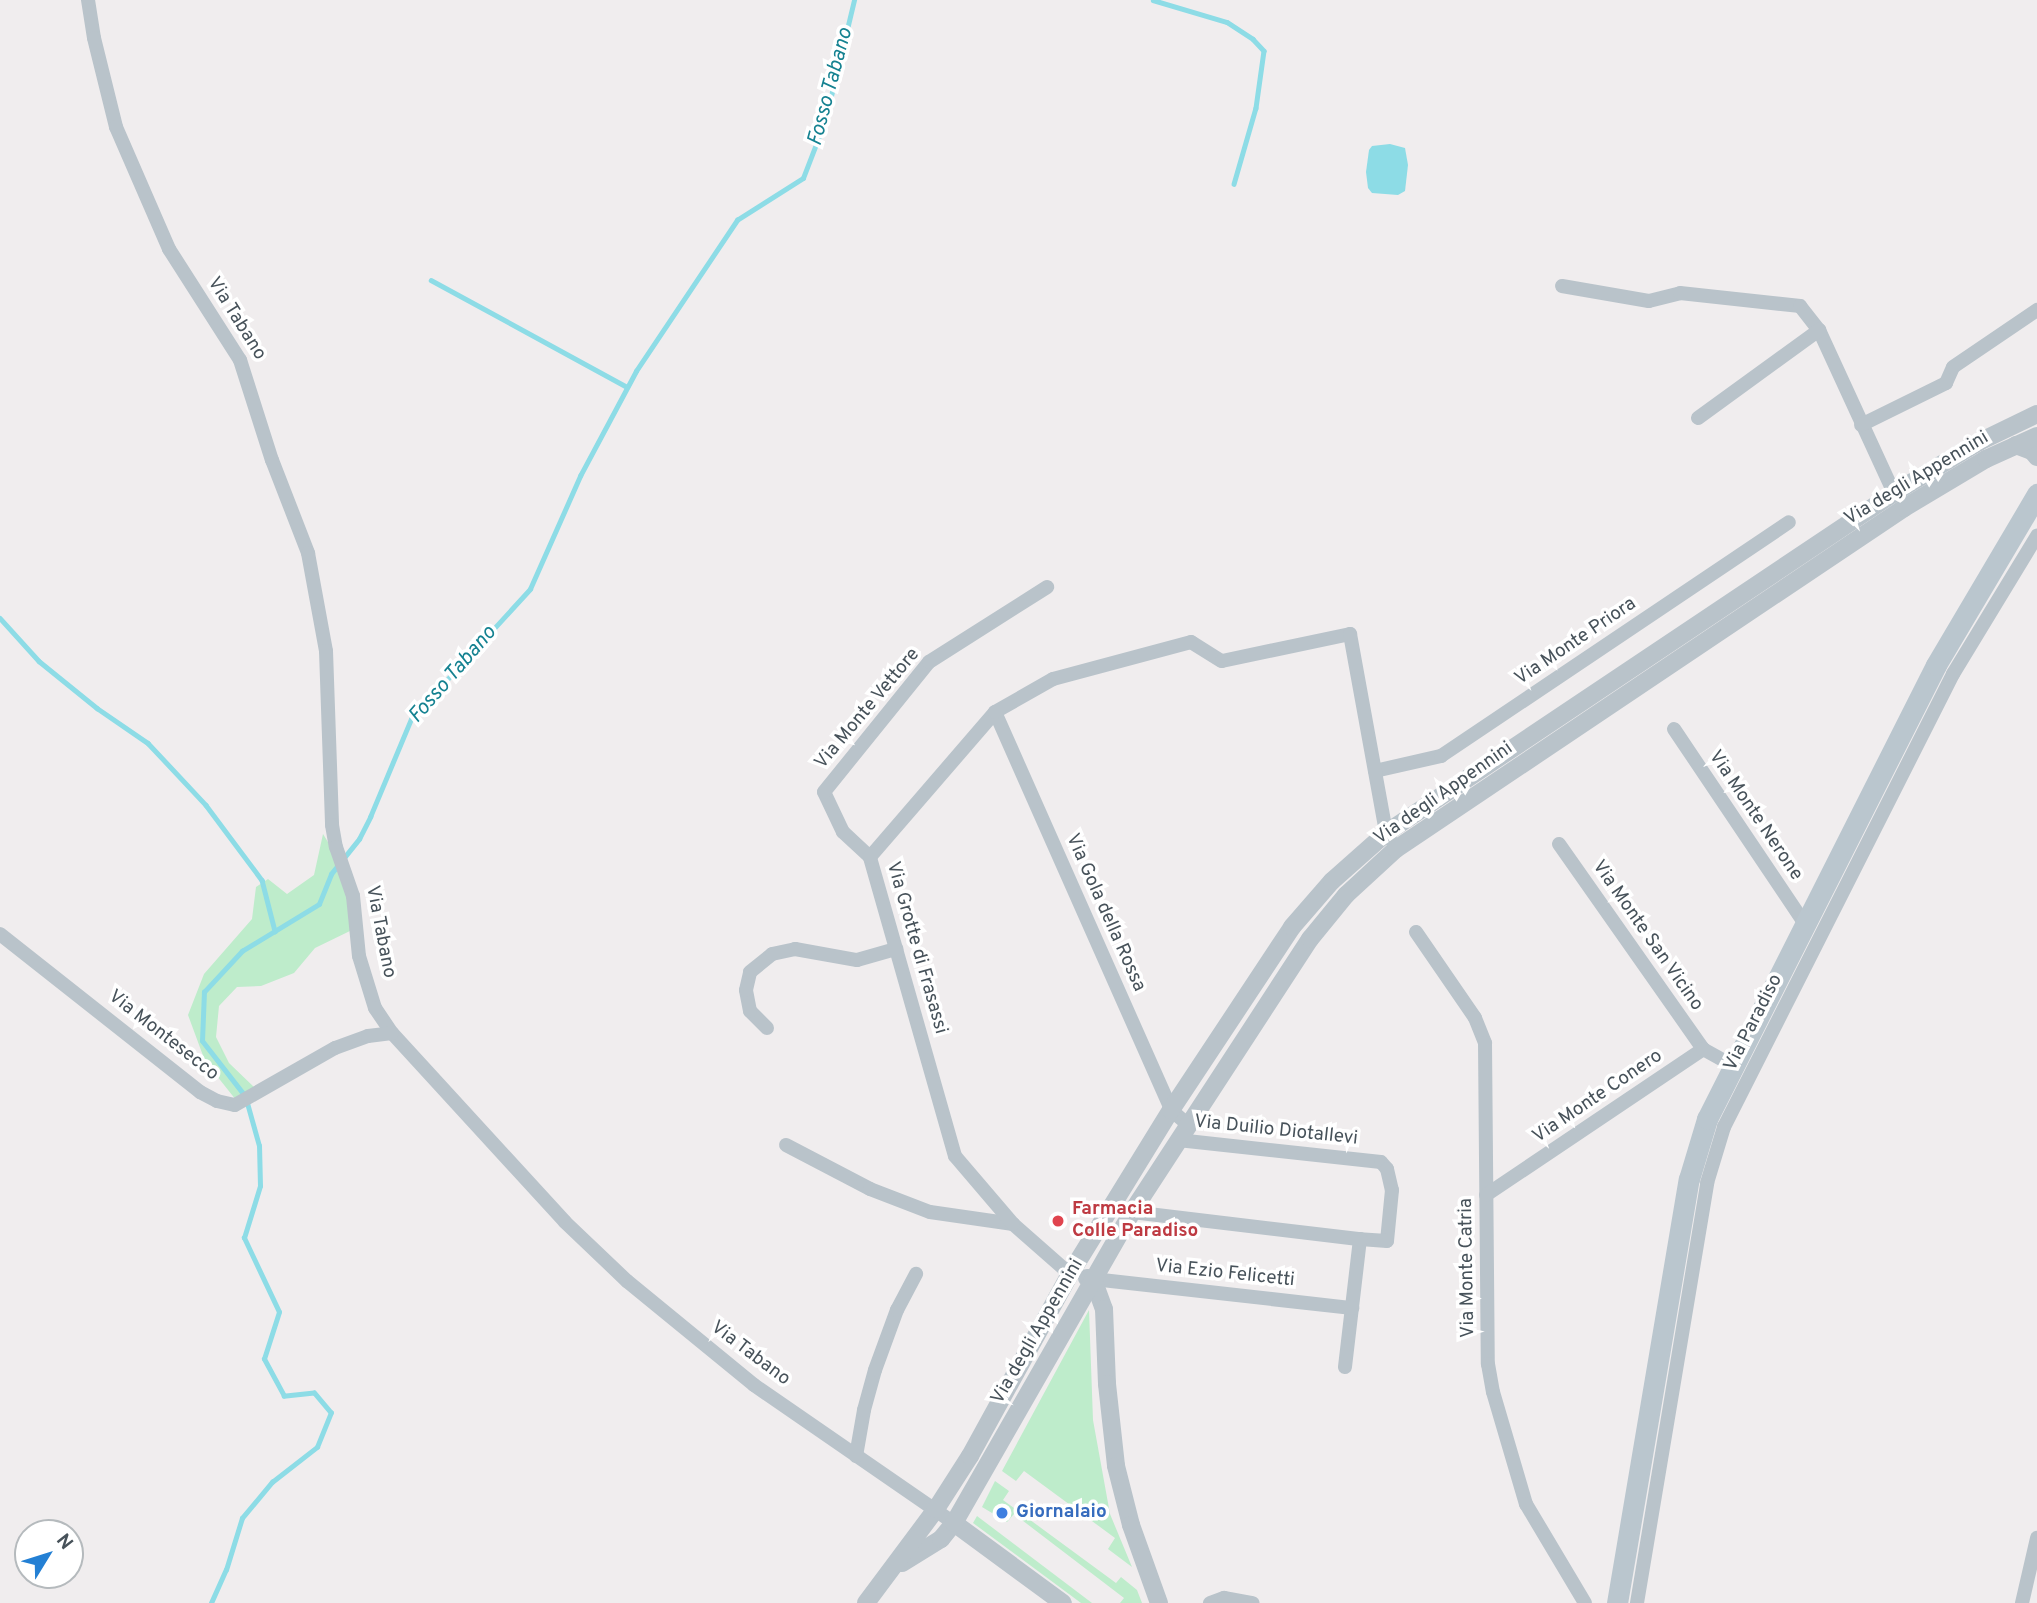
<!DOCTYPE html>
<style>
body{margin:0}
#map{position:relative;width:2037px;height:1603px;overflow:hidden;background:#f0edee;font-family:Overpass,sans-serif}
div>[style]{position:absolute}
.green>*{inset:0;background:#beeccb}
.water>*{inset:0;background:#8ddce6}
.stream>*{height:4.5px;margin:-2.25px;padding:0 2.25px;transform-origin:2.25px;border-radius:2.25px;background:#8ddce6}
.minor>*{height:14px;margin:-7px;padding:0 7px;transform-origin:7px;border-radius:7px;background:#b9c3ca}
.tertiary>*{height:18px;margin:-9px;padding:0 9px;transform-origin:9px;border-radius:9px;background:#b9c3ca}
.secondary>*{height:21px;margin:-10.5px;padding:0 10.5px;transform-origin:10.5px;border-radius:10.5px;background:#bac6ce}
.dots>*{width:19px;height:19px;translate:-50% -50%;box-sizing:border-box;border:4px solid #fff;border-radius:50%}
span{translate:-50% -50%;white-space:nowrap;text-align:center;line-height:1.15;-webkit-text-stroke:7px #fff;paint-order:stroke}
.street-label{font-size:19px;color:#47525a}
.health-label{font-size:19px;color:#be3a42;font-weight:700}
.left{translate:0 -50%;text-align:left}
.shop-label{font-size:19px;color:#366cbe;font-weight:700}
.water-label{font-size:21px;color:#158291;font-style:italic}
.north{position:absolute;left:14px;top:1519px;width:70px;height:70px;box-sizing:border-box;background:#fff;border:2px solid #b5babd;border-radius:50%;rotate:52deg;font-size:19px;font-weight:700;line-height:28px;text-align:center;color:#47525a}
.north::after{content:'';display:block;margin:auto;width:24px;height:32px;background:#2480d4;clip-path:polygon(50% 0,100% 100%,50% 72%,0 100%)}
</style>
<div id="map">
<div class="green">
<div style="clip-path:polygon(323px 834px,336px 855px,350px 895px,352px 930px,315px 948px,294px 973px,261px 986px,237px 987px,219px 1006px,216px 1037px,229px 1063px,255px 1088px,236px 1100px,205px 1061px,188px 1015px,204px 974px,252px 919px,256px 887px,268px 879px,287px 894px,314px 875px)"></div>
<div style="clip-path:polygon(1089px 1310px,1093px 1420px,1110px 1514px,1132px 1567px,1108px 1549px,1115px 1538px,1024px 1471px,1016px 1481px,1002px 1471px)"></div>
<div style="clip-path:polygon(995px 1481px,1009px 1491px,1003px 1500px,1116px 1583px,1121px 1577px,1137px 1590px,1142px 1603px,1120px 1603px,1124px 1598px,1014px 1514px,1007px 1522px,982px 1507px)"></div>
<div style="clip-path:polygon(977px 1516px,1092px 1603px,1081px 1603px,973px 1523px)"></div>
</div>
<div class="water">
<div style="clip-path:polygon(1390px 144px,1405px 148px,1408px 165px,1405px 191px,1398px 195px,1372px 193px,1368px 188px,1366px 172px,1369px 150px,1372px 146px)"></div>
</div>
<div class="stream">
<div style="left:1153px;top:0;width:77px;rotate:16.6deg"></div>
<div style="left:1227px;top:22px;width:31px;rotate:33deg"></div>
<div style="left:1253px;top:39px;width:16px;rotate:47deg"></div>
<div style="left:1264px;top:51px;width:58px;rotate:98deg"></div>
<div style="left:1256px;top:108px;width:79px;rotate:106.1deg"></div>
<div style="left:431px;top:280px;width:223px;rotate:28.6deg"></div>
<div style="left:0;top:618px;width:58px;rotate:47.8deg"></div>
<div style="left:39px;top:661px;width:75px;rotate:39deg"></div>
<div style="left:97px;top:708px;width:62px;rotate:34.5deg"></div>
<div style="left:148px;top:743px;width:85px;rotate:46.9deg"></div>
<div style="left:206px;top:805px;width:94px;rotate:53.3deg"></div>
<div style="left:262px;top:880px;width:53px;rotate:75.7deg"></div>
<div style="left:244px;top:1095px;width:68px;rotate:-127.9deg"></div>
<div style="left:202px;top:1041px;width:49px;rotate:-87.7deg"></div>
<div style="left:204px;top:992px;width:56px;rotate:-47.2deg"></div>
<div style="left:242px;top:951px;width:90px;rotate:-31.4deg"></div>
<div style="left:319px;top:904px;width:32px;rotate:-68deg"></div>
<div style="left:331px;top:874px;width:45px;rotate:-51.3deg"></div>
<div style="left:359px;top:839px;width:25px;rotate:-63deg"></div>
<div style="left:370px;top:817px;width:106px;rotate:-67.3deg"></div>
<div style="left:411px;top:719px;width:176px;rotate:-47.5deg"></div>
<div style="left:530px;top:589px;width:124px;rotate:-66.1deg"></div>
<div style="left:580px;top:476px;width:119px;rotate:-61.9deg"></div>
<div style="left:636px;top:371px;width:182px;rotate:-56.2deg"></div>
<div style="left:737px;top:220px;width:78px;rotate:-32.5deg"></div>
<div style="left:803px;top:178px;width:61px;rotate:-68.9deg"></div>
<div style="left:825px;top:121px;width:124px;rotate:-76.5deg"></div>
<div style="left:211px;top:1603px;width:36px;rotate:-66deg"></div>
<div style="left:226px;top:1570px;width:54px;rotate:-72.9deg"></div>
<div style="left:242px;top:1518px;width:47px;rotate:-50.2deg"></div>
<div style="left:272px;top:1482px;width:57px;rotate:-37.9deg"></div>
<div style="left:317px;top:1447px;width:37px;rotate:-68deg"></div>
<div style="left:331px;top:1413px;width:26px;rotate:-130deg"></div>
<div style="left:314px;top:1393px;width:30px;rotate:174deg"></div>
<div style="left:284px;top:1396px;width:42px;rotate:-118.4deg"></div>
<div style="left:264px;top:1359px;width:49px;rotate:-72.3deg"></div>
<div style="left:279px;top:1312px;width:82px;rotate:-115.3deg"></div>
<div style="left:244px;top:1238px;width:54px;rotate:-72.9deg"></div>
<div style="left:260px;top:1186px;width:40px;rotate:-91.4deg"></div>
<div style="left:259px;top:1146px;width:45px;rotate:-105.6deg"></div>
</div>
<div class="minor">
<div style="left:88px;top:0;width:38px;rotate:81deg"></div>
<div style="left:94px;top:38px;width:92px;rotate:76.1deg"></div>
<div style="left:116px;top:127px;width:133px;rotate:66.5deg"></div>
<div style="left:169px;top:249px;width:132px;rotate:57.4deg"></div>
<div style="left:240px;top:360px;width:105px;rotate:72.3deg"></div>
<div style="left:272px;top:460px;width:100px;rotate:68.8deg"></div>
<div style="left:308px;top:553px;width:100px;rotate:79.6deg"></div>
<div style="left:326px;top:651px;width:174px;rotate:88deg"></div>
<div style="left:332px;top:825px;width:22px;rotate:80deg"></div>
<div style="left:336px;top:847px;width:52px;rotate:70.9deg"></div>
<div style="left:353px;top:896px;width:60px;rotate:84.3deg"></div>
<div style="left:359px;top:956px;width:54px;rotate:72.9deg"></div>
<div style="left:375px;top:1008px;width:30px;rotate:56deg"></div>
<div style="left:392px;top:1033px;width:256px;rotate:47.5deg"></div>
<div style="left:565px;top:1222px;width:86px;rotate:43.6deg"></div>
<div style="left:627px;top:1281px;width:164px;rotate:39.3deg"></div>
<div style="left:754px;top:1385px;width:243px;rotate:34.6deg"></div>
<div style="left:1562px;top:286px;width:88px;rotate:9.8deg"></div>
<div style="left:1649px;top:301px;width:32px;rotate:-14deg"></div>
<div style="left:1680px;top:293px;width:121px;rotate:6.2deg"></div>
<div style="left:1800px;top:306px;width:31px;rotate:52deg"></div>
<div style="left:1819px;top:330px;width:179px;rotate:65.3deg"></div>
<div style="left:1698px;top:418px;width:150px;rotate:-36deg"></div>
<div style="left:1861px;top:425px;width:95px;rotate:-26.3deg"></div>
<div style="left:1946px;top:383px;width:17px;rotate:-66deg"></div>
<div style="left:1953px;top:367px;width:102px;rotate:-34.2deg"></div>
<div style="left:995px;top:712px;width:435px;rotate:66.1deg"></div>
<div style="left:1171px;top:1110px;width:23px;rotate:41deg"></div>
<div style="left:1674px;top:729px;width:235px;rotate:56.1deg"></div>
<div style="left:1375px;top:771px;width:68px;rotate:-12.8deg"></div>
<div style="left:1441px;top:756px;width:419px;rotate:-33.9deg"></div>
<div style="left:1559px;top:844px;width:251px;rotate:54.9deg"></div>
<div style="left:870px;top:857px;width:37px;rotate:-137deg"></div>
<div style="left:843px;top:832px;width:44px;rotate:-115.4deg"></div>
<div style="left:824px;top:792px;width:167px;rotate:-51.1deg"></div>
<div style="left:929px;top:662px;width:140px;rotate:-32.4deg"></div>
<div style="left:1416px;top:932px;width:104px;rotate:55.5deg"></div>
<div style="left:1475px;top:1018px;width:27px;rotate:68deg"></div>
<div style="left:1485px;top:1043px;width:321px;rotate:89.5deg"></div>
<div style="left:1488px;top:1364px;width:28px;rotate:80deg"></div>
<div style="left:1493px;top:1392px;width:117px;rotate:73.6deg"></div>
<div style="left:1526px;top:1504px;width:115px;rotate:59.2deg"></div>
<div style="left:0;top:934px;width:255px;rotate:38.3deg"></div>
<div style="left:200px;top:1092px;width:19px;rotate:28deg"></div>
<div style="left:217px;top:1101px;width:18px;rotate:13deg"></div>
<div style="left:235px;top:1105px;width:115px;rotate:-29.7deg"></div>
<div style="left:335px;top:1048px;width:35px;rotate:-20deg"></div>
<div style="left:368px;top:1036px;width:24px;rotate:-7deg"></div>
<div style="left:767px;top:1028px;width:24px;rotate:-135deg"></div>
<div style="left:750px;top:1011px;width:21px;rotate:-101deg"></div>
<div style="left:746px;top:990px;width:18px;rotate:-77deg"></div>
<div style="left:750px;top:972px;width:28px;rotate:-39deg"></div>
<div style="left:772px;top:954px;width:24px;rotate:-12deg"></div>
<div style="left:795px;top:949px;width:63px;rotate:10.1deg"></div>
<div style="left:857px;top:960px;width:41px;rotate:-15.8deg"></div>
<div style="left:1178px;top:1140px;width:204px;rotate:6.2deg"></div>
<div style="left:1381px;top:1162px;width:9px;rotate:49deg"></div>
<div style="left:1387px;top:1169px;width:22px;rotate:77deg"></div>
<div style="left:1392px;top:1190px;width:51px;rotate:95.6deg"></div>
<div style="left:1387px;top:1241px;width:27px;rotate:-176deg"></div>
<div style="left:1360px;top:1239px;width:129px;rotate:96.7deg"></div>
<div style="left:786px;top:1145px;width:95px;rotate:27.6deg"></div>
<div style="left:870px;top:1189px;width:64px;rotate:21deg"></div>
<div style="left:930px;top:1212px;width:84px;rotate:8.2deg"></div>
<div style="left:1013px;top:1224px;width:76px;rotate:41.3deg"></div>
<div style="left:1486px;top:1195px;width:262px;rotate:-33.9deg"></div>
<div style="left:1703px;top:1049px;width:33px;rotate:29deg"></div>
<div style="left:1132px;top:1212px;width:230px;rotate:6.8deg"></div>
<div style="left:1013px;top:1224px;width:89px;rotate:-130.5deg"></div>
<div style="left:955px;top:1156px;width:311px;rotate:-105.9deg"></div>
<div style="left:870px;top:857px;width:191px;rotate:-49.2deg"></div>
<div style="left:995px;top:712px;width:67px;rotate:-29.6deg"></div>
<div style="left:1053px;top:679px;width:143px;rotate:-15deg"></div>
<div style="left:1191px;top:642px;width:36px;rotate:32deg"></div>
<div style="left:1222px;top:661px;width:131px;rotate:-11.9deg"></div>
<div style="left:1350px;top:634px;width:202px;rotate:79.7deg"></div>
<div style="left:1386px;top:833px;width:7px;rotate:56deg"></div>
<div style="left:1093px;top:1279px;width:261px;rotate:6.4deg"></div>
<div style="left:856px;top:1456px;width:47px;rotate:-80.1deg"></div>
<div style="left:864px;top:1410px;width:41px;rotate:-74.6deg"></div>
<div style="left:875px;top:1370px;width:64px;rotate:-69.9deg"></div>
<div style="left:897px;top:1310px;width:41px;rotate:-62.2deg"></div>
<div style="left:1210px;top:1603px;width:15px;rotate:-20deg"></div>
<div style="left:1224px;top:1598px;width:29px;rotate:10deg"></div>
<div style="left:1637px;top:1603px;width:426px;rotate:-80.5deg"></div>
<div style="left:1707px;top:1183px;width:59px;rotate:-73.1deg"></div>
<div style="left:1724px;top:1127px;width:508px;rotate:-63.18deg"></div>
<div style="left:1953px;top:674px;width:162px;rotate:-58.7deg"></div>
<div style="left:2022px;top:1603px;width:67px;rotate:-77deg"></div>
</div>
<div class="tertiary">
<div style="left:2016px;top:445px;width:17px;rotate:21deg"></div>
<div style="left:2032px;top:451px;width:8px;rotate:50deg"></div>
<div style="left:1087px;top:1278px;width:6px;rotate:9deg"></div>
<div style="left:1093px;top:1279px;width:32px;rotate:70deg"></div>
<div style="left:1104px;top:1309px;width:75px;rotate:87.7deg"></div>
<div style="left:1107px;top:1384px;width:82px;rotate:83.7deg"></div>
<div style="left:1116px;top:1466px;width:61px;rotate:75.7deg"></div>
<div style="left:1131px;top:1525px;width:83px;rotate:70.3deg"></div>
<div style="left:954px;top:1523px;width:135px;rotate:36.3deg"></div>
<div style="left:902px;top:1563px;width:46px;rotate:-31.6deg"></div>
<div style="left:941px;top:1539px;width:21px;rotate:-51deg"></div>
<div style="left:954px;top:1523px;width:358px;rotate:-60.2deg"></div>
<div style="left:1132px;top:1212px;width:326px;rotate:-56.9deg"></div>
<div style="left:1310px;top:939px;width:57px;rotate:-50.7deg"></div>
<div style="left:1346px;top:895px;width:68px;rotate:-42.6deg"></div>
<div style="left:1396px;top:849px;width:612px;rotate:-33.87deg"></div>
<div style="left:1904px;top:508px;width:96px;rotate:-30.9deg"></div>
<div style="left:1986px;top:459px;width:56px;rotate:-24.3deg"></div>
<div style="left:866px;top:1603px;width:117px;rotate:-53.3deg"></div>
<div style="left:936px;top:1509px;width:63px;rotate:-57.3deg"></div>
<div style="left:970px;top:1456px;width:208px;rotate:-61.2deg"></div>
<div style="left:1070px;top:1274px;width:193px;rotate:-58.4deg"></div>
<div style="left:1171px;top:1110px;width:219px;rotate:-56.5deg"></div>
<div style="left:1292px;top:927px;width:61px;rotate:-49deg"></div>
<div style="left:1332px;top:881px;width:72px;rotate:-41.6deg"></div>
<div style="left:1386px;top:833px;width:611px;rotate:-33.79deg"></div>
<div style="left:1894px;top:493px;width:99px;rotate:-31deg"></div>
<div style="left:1979px;top:442px;width:64px;rotate:-25.8deg"></div>
</div>
<div class="secondary">
<div style="left:1617px;top:1603px;width:430px;rotate:-80.4deg"></div>
<div style="left:1689px;top:1179px;width:63px;rotate:-73.3deg"></div>
<div style="left:1707px;top:1119px;width:508px;rotate:-63.23deg"></div>
<div style="left:1936px;top:665px;width:199px;rotate:-59.4deg"></div>
</div>
<div class="dots">
<div style="left:1058px;top:1221px;background:#e0444e"></div>
<div style="left:1002px;top:1513px;background:#3f7fe0"></div>
</div>
<div class="street-label">
<span style="left:236px;top:319px;rotate:58deg">Via Tabano</span>
<span style="left:1917px;top:479px;rotate:-31deg">Via degli Appennini</span>
<span style="left:1576px;top:642px;rotate:-34deg">Via Monte Priora</span>
<span style="left:868px;top:709px;rotate:-50deg">Via Monte Vettore</span>
<span style="left:1444px;top:794px;rotate:-35deg">Via degli Appennini</span>
<span style="left:1755px;top:816px;rotate:56deg">Via Monte Nerone</span>
<span style="left:1105px;top:913px;rotate:66deg">Via Gola della Rossa</span>
<span style="left:380px;top:932px;rotate:79deg">Via Tabano</span>
<span style="left:1647px;top:936px;rotate:55deg">Via Monte San Vicino</span>
<span style="left:916px;top:948px;rotate:74deg">Via Grotte di Frasassi</span>
<span style="left:1754px;top:1023px;rotate:-63deg">Via Paradiso</span>
<span style="left:163px;top:1036px;rotate:38deg">Via Montesecco</span>
<span style="left:1598px;top:1097px;rotate:-34deg">Via Monte Conero</span>
<span style="left:1276px;top:1131px;rotate:6deg">Via Duilio Diotallevi</span>
<span style="left:1468px;top:1268px;rotate:-91deg">Via Monte Catria</span>
<span style="left:1225px;top:1274px;rotate:6deg">Via Ezio Felicetti</span>
<span style="left:1038px;top:1332px;rotate:-60deg">Via degli Appennini</span>
<span style="left:750px;top:1354px;rotate:37deg">Via Tabano</span>
</div>
<div class="health-label">
<span class="left" style="left:1072px;top:1221px">Farmacia<br>Colle Paradiso</span>
</div>
<div class="shop-label">
<span class="left" style="left:1016px;top:1513px">Giornalaio</span>
</div>
<div class="water-label">
<span style="left:831px;top:87px;rotate:-75deg">Fosso Tabano</span>
<span style="left:453px;top:675px;rotate:-49deg">Fosso Tabano</span>
</div>
<div class="north">N</div>
</div>
